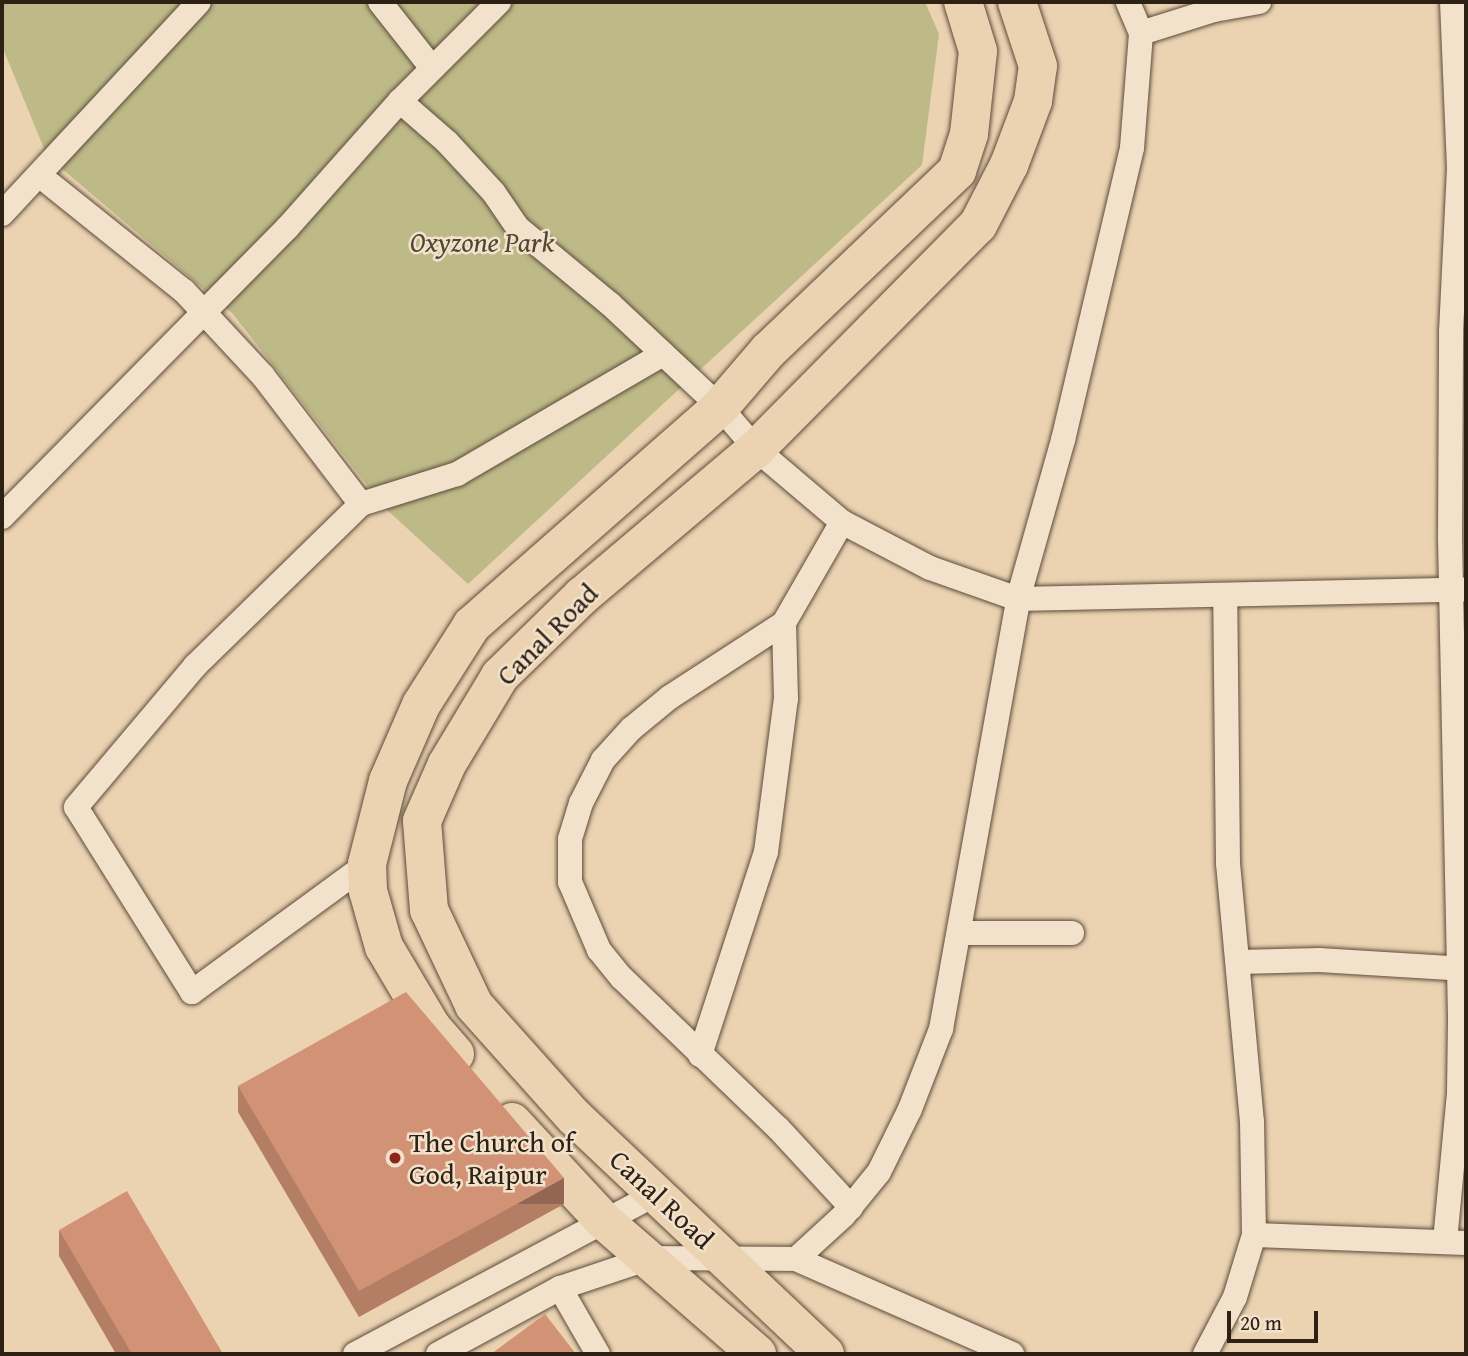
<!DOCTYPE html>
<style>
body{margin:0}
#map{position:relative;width:1468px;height:1356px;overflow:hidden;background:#ebd2b1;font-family:"Gentium Book Plus",serif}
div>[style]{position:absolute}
.green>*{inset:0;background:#bdba88}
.roads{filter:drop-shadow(0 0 2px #5c4c3b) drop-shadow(0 0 2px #5c4c3b)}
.minor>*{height:24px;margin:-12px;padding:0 12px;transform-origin:12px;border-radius:12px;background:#f2e2cc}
.primary>*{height:38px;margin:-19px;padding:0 19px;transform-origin:19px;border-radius:19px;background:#ebd2b1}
.wall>*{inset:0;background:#b47e65}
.shaded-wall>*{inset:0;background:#926652;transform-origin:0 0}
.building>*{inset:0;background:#d19275}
.dots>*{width:19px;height:19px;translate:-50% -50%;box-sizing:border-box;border:4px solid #f2e2cc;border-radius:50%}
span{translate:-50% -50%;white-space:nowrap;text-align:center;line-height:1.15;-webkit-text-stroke:5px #f2e2cc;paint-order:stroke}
.park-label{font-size:28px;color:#514631;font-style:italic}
.street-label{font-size:28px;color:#2d2014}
.poi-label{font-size:28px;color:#2d2014}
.left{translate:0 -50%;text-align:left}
.frame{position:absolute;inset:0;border:4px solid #2d2014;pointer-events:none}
.scale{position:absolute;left:1227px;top:1311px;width:91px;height:32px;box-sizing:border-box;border:4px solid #2d2014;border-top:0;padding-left:9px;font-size:21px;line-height:24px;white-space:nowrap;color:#2d2014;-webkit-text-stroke:5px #f2e2cc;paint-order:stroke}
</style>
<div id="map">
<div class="green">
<div style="clip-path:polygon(2px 2px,925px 2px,939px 34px,922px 165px,468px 584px,386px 509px,232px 313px,47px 156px,2px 46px)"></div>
</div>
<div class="roads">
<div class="minor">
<div style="left:380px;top:2px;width:84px;rotate:51.8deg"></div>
<div style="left:1141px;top:33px;width:77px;rotate:-17.5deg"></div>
<div style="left:1214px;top:10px;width:46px;rotate:-10.1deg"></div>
<div style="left:400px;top:101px;width:62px;rotate:41.1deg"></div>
<div style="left:447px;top:142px;width:69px;rotate:47.3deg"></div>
<div style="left:494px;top:193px;width:42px;rotate:55.6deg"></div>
<div style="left:518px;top:228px;width:119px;rotate:39.6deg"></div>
<div style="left:610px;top:304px;width:151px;rotate:43.1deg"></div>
<div style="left:720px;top:407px;width:55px;rotate:49.4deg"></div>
<div style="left:756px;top:449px;width:113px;rotate:40.3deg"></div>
<div style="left:842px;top:522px;width:99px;rotate:27.6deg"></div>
<div style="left:930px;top:568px;width:93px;rotate:19.4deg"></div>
<div style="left:1018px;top:599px;width:448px;rotate:-1.2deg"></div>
<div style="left:39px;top:175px;width:186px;rotate:38.7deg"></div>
<div style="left:184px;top:291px;width:116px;rotate:47.1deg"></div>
<div style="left:263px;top:376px;width:161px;rotate:52.6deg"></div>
<div style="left:2px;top:214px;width:289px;rotate:-47.1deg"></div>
<div style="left:2px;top:517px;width:407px;rotate:-45.4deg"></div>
<div style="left:288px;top:227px;width:169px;rotate:-48.4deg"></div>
<div style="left:400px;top:101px;width:140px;rotate:-45deg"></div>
<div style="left:842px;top:522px;width:116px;rotate:119.9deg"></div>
<div style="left:784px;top:623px;width:136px;rotate:147deg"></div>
<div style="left:670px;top:697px;width:50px;rotate:140.6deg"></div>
<div style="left:631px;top:729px;width:42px;rotate:132.1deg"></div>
<div style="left:603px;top:760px;width:48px;rotate:117.1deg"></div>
<div style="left:581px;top:803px;width:38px;rotate:107deg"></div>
<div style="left:570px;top:839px;width:43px;rotate:90deg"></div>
<div style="left:570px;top:882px;width:74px;rotate:66.9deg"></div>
<div style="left:599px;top:950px;width:36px;rotate:51deg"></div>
<div style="left:622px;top:978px;width:216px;rotate:43.9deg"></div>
<div style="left:778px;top:1128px;width:108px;rotate:47.3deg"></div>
<div style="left:367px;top:864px;width:217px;rotate:143.8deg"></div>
<div style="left:192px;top:992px;width:218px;rotate:-122.1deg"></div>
<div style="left:76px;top:807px;width:185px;rotate:-49.8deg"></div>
<div style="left:195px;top:666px;width:232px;rotate:-44.3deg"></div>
<div style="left:361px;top:504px;width:101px;rotate:-17.4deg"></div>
<div style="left:457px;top:474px;width:238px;rotate:-30.2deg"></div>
<div style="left:960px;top:933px;width:112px"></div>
<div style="left:1238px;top:962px;width:81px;rotate:-1.4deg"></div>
<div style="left:1319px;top:960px;width:147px;rotate:3.5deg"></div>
<div style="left:700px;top:1055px;width:213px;rotate:-72deg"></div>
<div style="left:766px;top:852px;width:154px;rotate:-82.6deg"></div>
<div style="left:786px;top:699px;width:76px;rotate:-91.5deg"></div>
<div style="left:1254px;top:1235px;width:212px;rotate:2.2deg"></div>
<div style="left:1445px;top:1241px;width:150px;rotate:-84.6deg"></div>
<div style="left:1459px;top:1092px;width:75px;rotate:-89.2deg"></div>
<div style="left:1460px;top:1017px;width:481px;rotate:-91.2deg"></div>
<div style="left:1450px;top:536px;width:204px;rotate:-89.7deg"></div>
<div style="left:1451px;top:332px;width:164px;rotate:-87.2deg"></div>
<div style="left:1459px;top:168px;width:166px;rotate:-92.4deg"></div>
<div style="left:796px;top:1259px;width:65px;rotate:-42.5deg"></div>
<div style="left:844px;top:1215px;width:55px;rotate:-50.9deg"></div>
<div style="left:879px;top:1172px;width:70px;rotate:-63.8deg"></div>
<div style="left:910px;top:1109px;width:86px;rotate:-68.8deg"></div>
<div style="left:941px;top:1029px;width:437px;rotate:-79.8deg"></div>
<div style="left:1018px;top:599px;width:165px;rotate:-74.2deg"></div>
<div style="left:1063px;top:440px;width:300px;rotate:-76.7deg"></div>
<div style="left:1132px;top:148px;width:115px;rotate:-85.5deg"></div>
<div style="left:1141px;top:33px;width:34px;rotate:-113deg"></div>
<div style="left:560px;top:1288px;width:76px;rotate:60.1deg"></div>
<div style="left:355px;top:1354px;width:341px;rotate:-28deg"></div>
<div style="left:438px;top:1354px;width:139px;rotate:-28.4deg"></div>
<div style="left:560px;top:1288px;width:94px;rotate:-18.6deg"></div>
<div style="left:649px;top:1258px;width:147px;rotate:0.4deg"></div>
<div style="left:796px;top:1259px;width:236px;rotate:23.7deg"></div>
<div style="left:1205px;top:1354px;width:64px;rotate:-62.2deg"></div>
<div style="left:1235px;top:1297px;width:65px;rotate:-73deg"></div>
<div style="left:1254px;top:1235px;width:113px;rotate:-91deg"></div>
<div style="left:1252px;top:1122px;width:260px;rotate:-95.3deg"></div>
<div style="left:1228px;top:863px;width:265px;rotate:-90.6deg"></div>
</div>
<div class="primary">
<div style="left:455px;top:1054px;width:37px;rotate:-131deg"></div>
<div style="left:431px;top:1026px;width:92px;rotate:-120.7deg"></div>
<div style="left:384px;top:947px;width:58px;rotate:-105.9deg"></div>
<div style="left:368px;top:891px;width:27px;rotate:-92deg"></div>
<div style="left:367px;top:864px;width:86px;rotate:-75.8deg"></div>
<div style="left:388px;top:781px;width:83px;rotate:-66.5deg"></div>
<div style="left:421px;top:705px;width:95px;rotate:-57.5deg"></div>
<div style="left:472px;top:625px;width:330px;rotate:-41.3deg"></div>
<div style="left:720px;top:407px;width:74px;rotate:-49.4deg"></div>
<div style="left:768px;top:351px;width:261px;rotate:-43.6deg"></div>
<div style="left:957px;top:171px;width:39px;rotate:-72deg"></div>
<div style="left:969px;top:134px;width:83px;rotate:-83.8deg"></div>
<div style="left:978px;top:51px;width:51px;rotate:-107deg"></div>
<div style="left:512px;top:1122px;width:135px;rotate:47.1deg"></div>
<div style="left:604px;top:1221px;width:203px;rotate:41deg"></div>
<div style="left:825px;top:1354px;width:345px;rotate:-136.6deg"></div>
<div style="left:574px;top:1117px;width:150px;rotate:-131.8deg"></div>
<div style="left:474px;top:1005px;width:105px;rotate:-115.3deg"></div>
<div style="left:429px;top:910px;width:89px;rotate:-94.5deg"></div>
<div style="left:422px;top:821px;width:62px;rotate:-66.3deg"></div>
<div style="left:447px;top:764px;width:103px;rotate:-58.9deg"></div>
<div style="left:500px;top:676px;width:115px;rotate:-44.3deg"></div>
<div style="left:582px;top:596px;width:228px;rotate:-40.2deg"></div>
<div style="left:756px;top:449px;width:315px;rotate:-45.3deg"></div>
<div style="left:978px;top:225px;width:68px;rotate:-62.7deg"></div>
<div style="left:1009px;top:165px;width:68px;rotate:-69.4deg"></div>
<div style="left:1033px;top:101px;width:35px;rotate:-82deg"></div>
<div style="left:1038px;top:66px;width:67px;rotate:-108.2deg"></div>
</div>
</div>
<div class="wall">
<div style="clip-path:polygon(238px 1086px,564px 1204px,359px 1317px,238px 1112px)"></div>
<div style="clip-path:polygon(59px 1230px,223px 1354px,116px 1354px,59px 1256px)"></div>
</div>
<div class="shaded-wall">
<div style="left:564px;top:1178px;width:26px;height:234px;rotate:90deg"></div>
</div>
<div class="building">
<div style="clip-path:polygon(406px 992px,564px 1178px,359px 1291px,238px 1086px)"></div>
<div style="clip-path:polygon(127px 1191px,223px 1354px,132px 1354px,59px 1230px)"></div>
<div style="clip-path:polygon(545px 1314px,576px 1354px,491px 1354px)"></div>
</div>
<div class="dots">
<div style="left:395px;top:1158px;background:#8f2418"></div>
</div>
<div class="park-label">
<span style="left:482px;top:242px">Oxyzone Park</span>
</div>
<div class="street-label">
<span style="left:547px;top:634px;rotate:-45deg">Canal Road</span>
<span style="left:662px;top:1199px;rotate:43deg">Canal Road</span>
</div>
<div class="poi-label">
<span class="left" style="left:409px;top:1158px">The Church of<br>God, Raipur</span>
</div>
<div class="frame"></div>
<div class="scale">20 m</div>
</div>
